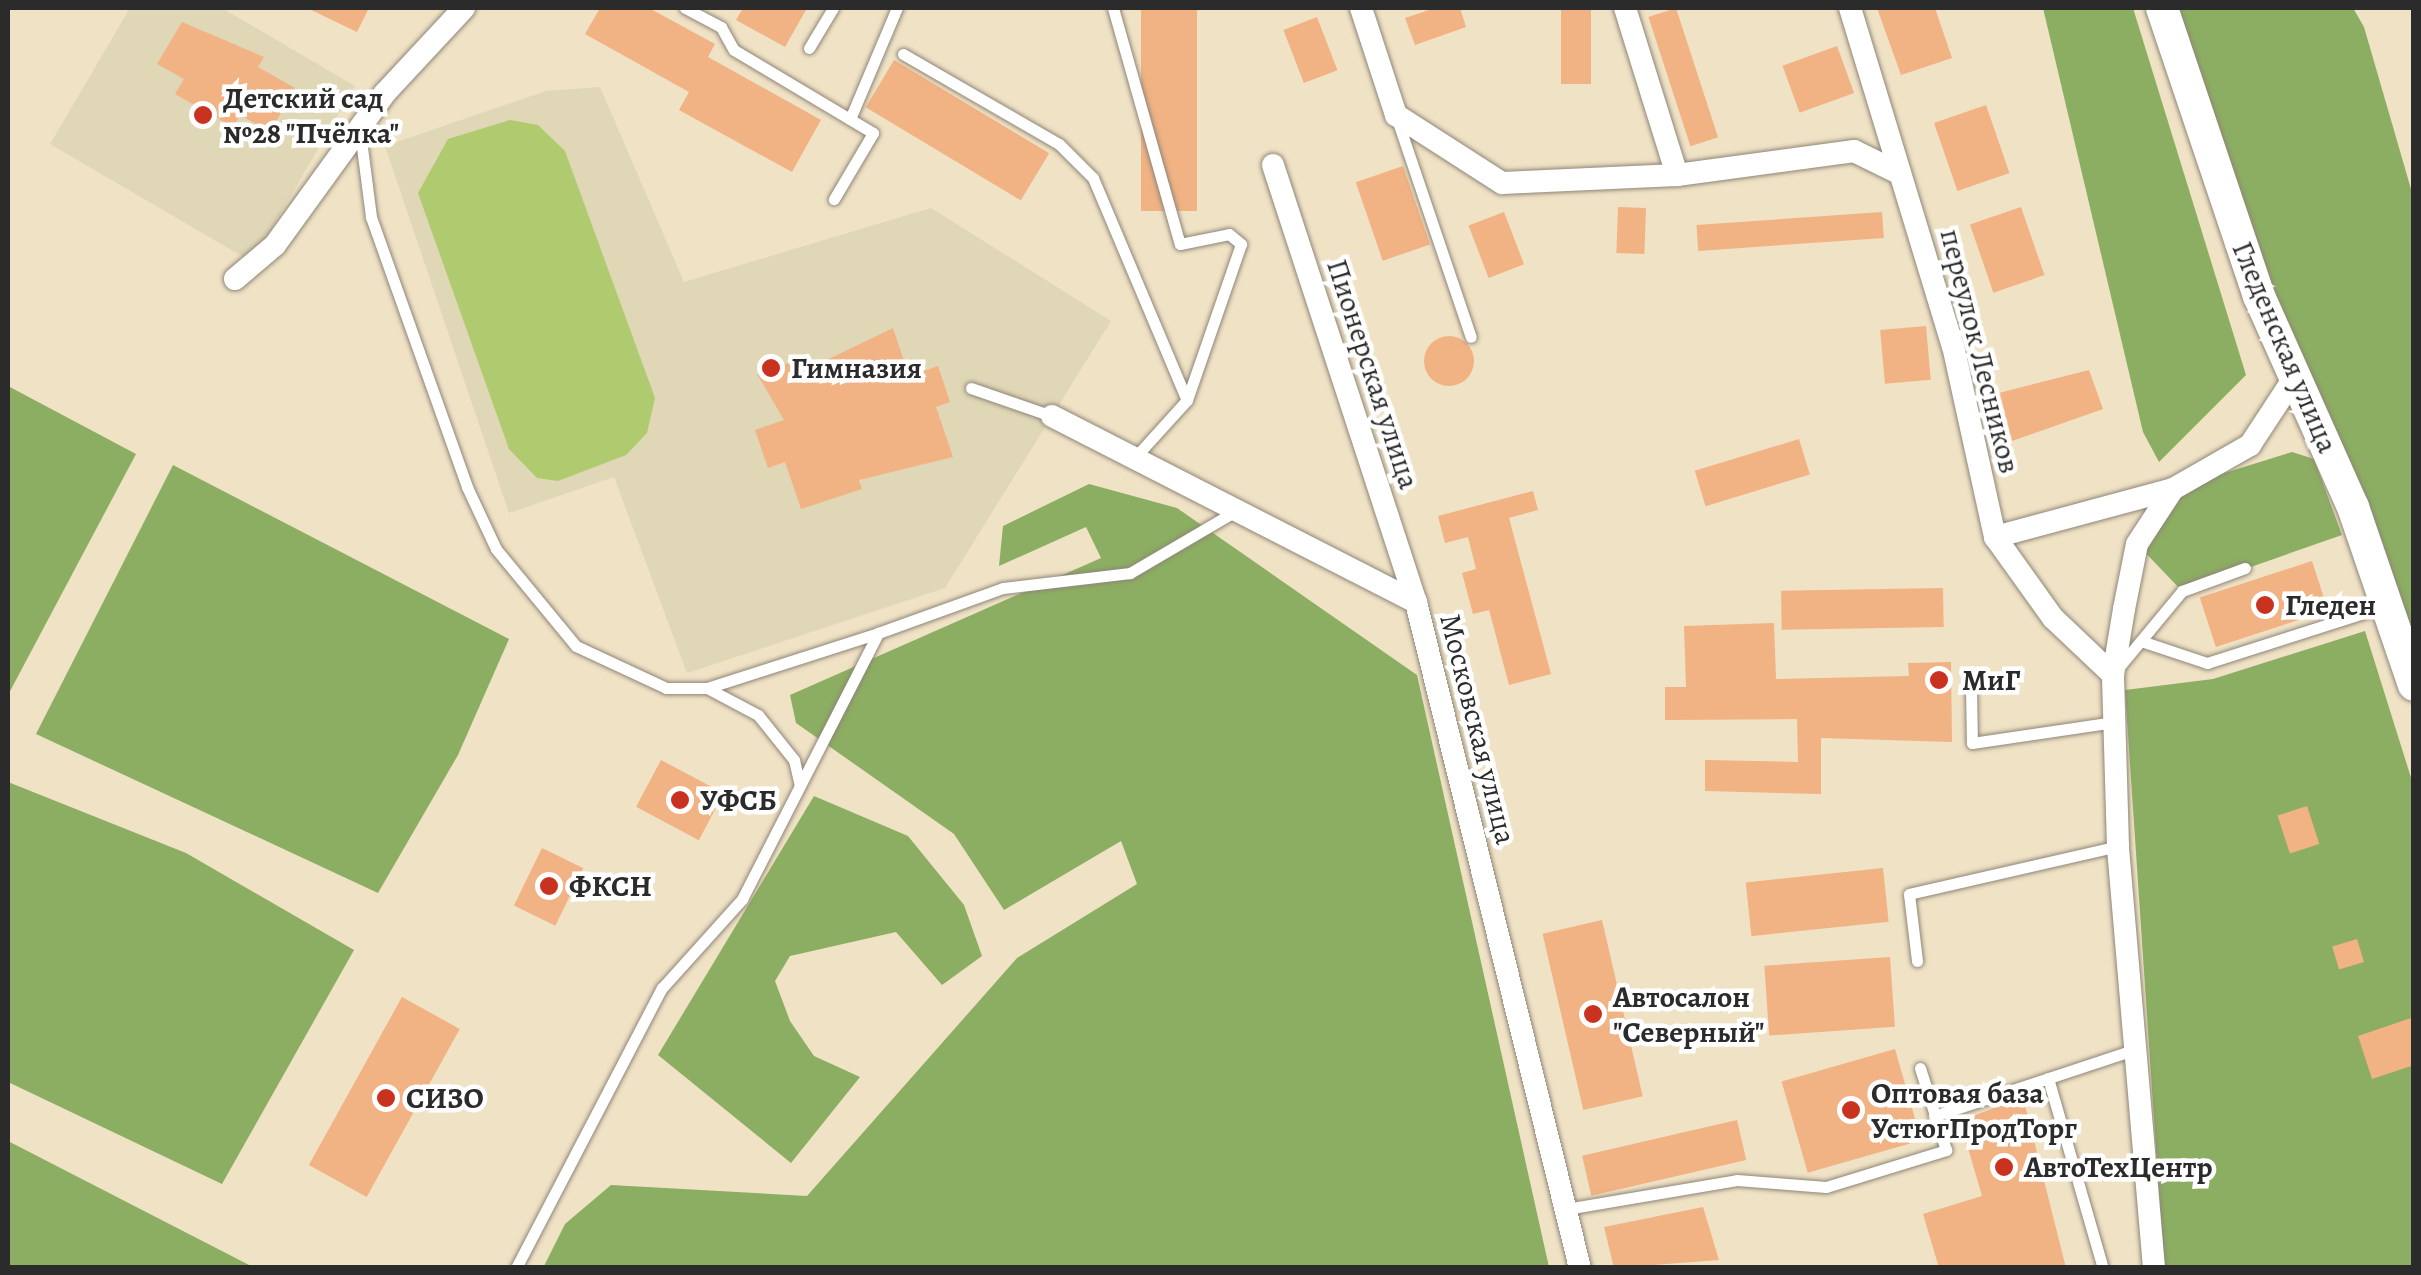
<!DOCTYPE html>
<meta charset="utf-8">
<style>
body{margin:0}
#map{position:relative;width:2421px;height:1275px;overflow:hidden;background:#f0e2c5;font-family:Alegreya,serif}
div>[style]{position:absolute}
.built>*{inset:0;background:#e0d7b7}
.green>*{inset:0;background:#b0ca70}
.forest>*{inset:0;background:#8cae62}
.building>*{inset:0;background:#f1b284;transform-origin:0 0}
.round{border-radius:50%}
.roads{filter:drop-shadow(0 0 2px #8e8678) drop-shadow(0 0 2px #8e8678)}
.service>*{height:11px;margin:-5.5px;padding:0 5.5px;transform-origin:5.5px;border-radius:5.5px;background:#fff}
.minor>*{height:22px;margin:-11px;padding:0 11px;transform-origin:11px;border-radius:11px;background:#fff}
.secondary>*{height:32px;margin:-16px;padding:0 16px;transform-origin:16px;border-radius:16px;background:#fff}
.dots>*{width:28px;height:28px;translate:-50% -50%;box-sizing:border-box;border:5px solid #fff;border-radius:50%}
span{translate:-50% -50%;white-space:nowrap;text-align:center;line-height:1.15;-webkit-text-stroke:9px #fff;paint-order:stroke}
.poi-label{font-size:30px;color:#2b2b2b;font-weight:700}
.left{translate:0 -50%;text-align:left}
.street-label{font-size:30px;color:#2b2b2b}
.frame{position:absolute;inset:0;border:10px solid #2b2b2b;pointer-events:none}
</style>
<div id="map">
<div class="built">
<div style="clip-path:polygon(130px 8px,222px 8px,355px 86px,252px 262px,50px 144px)"></div>
<div style="clip-path:polygon(600px 87px,684px 282px,931px 208px,1111px 321px,945px 588px,687px 673px,614px 477px,509px 513px,385px 146px,546px 91px)"></div>
</div>
<div class="green">
<div style="clip-path:polygon(510px 120px,538px 125px,565px 151px,655px 398px,647px 433px,626px 455px,558px 481px,537px 478px,509px 449px,418px 193px,448px 139px)"></div>
</div>
<div class="forest">
<div style="clip-path:polygon(2043px 8px,2133px 8px,2246px 375px,2159px 462px,2143px 432px)"></div>
<div style="clip-path:polygon(2162px 8px,2353px 8px,2364px 27px,2413px 196px,2413px 675px)"></div>
<div style="clip-path:polygon(8px 386px,136px 454px,8px 695px)"></div>
<div style="clip-path:polygon(2292px 452px,2314px 459px,2342px 535px,2182px 591px,2137px 544px,2173px 489px)"></div>
<div style="clip-path:polygon(173px 465px,509px 639px,458px 755px,378px 893px,36px 734px)"></div>
<div style="clip-path:polygon(1089px 484px,1177px 508px,1417px 675px,1549px 1267px,543px 1268px,565px 1224px,611px 1185px,807px 1196px,1017px 958px,1137px 884px,1121px 841px,1004px 910px,954px 834px,796px 723px,790px 695px,1101px 558px,1086px 527px,999px 566px,1003px 526px)"></div>
<div style="clip-path:polygon(2365px 631px,2413px 784px,2413px 1267px,2164px 1267px,2125px 690px,2213px 679px)"></div>
<div style="clip-path:polygon(8px 782px,186px 853px,354px 950px,222px 1184px,8px 1082px)"></div>
<div style="clip-path:polygon(814px 796px,908px 836px,964px 905px,982px 956px,942px 985px,896px 932px,790px 956px,775px 981px,790px 1021px,814px 1056px,860px 1077px,791px 1163px,658px 1055px)"></div>
<div style="clip-path:polygon(8px 1141px,253px 1267px,8px 1267px)"></div>
</div>
<div class="building">
<div style="clip-path:polygon(307px 8px,369px 8px,357px 32px)"></div>
<div style="clip-path:polygon(600px 8px,649px 8px,715px 44px,708px 57px,821px 120px,792px 172px,679px 110px,689px 92px,585px 34px)"></div>
<div style="clip-path:polygon(743px 8px,807px 8px,785px 47px,736px 20px)"></div>
<div style="left:1141px;top:8px;width:56px;height:203px"></div>
<div style="clip-path:polygon(1435px 8px,1460px 8px,1466px 27px,1415px 45px,1405px 18px)"></div>
<div style="left:1561px;top:8px;width:30px;height:76px"></div>
<div style="left:1676px;top:8px;width:136px;height:29px;rotate:72deg"></div>
<div style="clip-path:polygon(1877px 8px,1935px 8px,1952px 58px,1901px 75px)"></div>
<div style="left:1317px;top:17px;width:57px;height:36px;rotate:69deg"></div>
<div style="clip-path:polygon(182px 22px,264px 57px,258px 67px,295px 88px,270px 132px,240px 115px,233px 127px,175px 94px,184px 79px,157px 64px)"></div>
<div style="left:1837px;top:46px;width:50px;height:58px;rotate:70deg"></div>
<div style="left:894px;top:60px;width:181px;height:55px;rotate:31deg"></div>
<div style="left:1986px;top:105px;width:72px;height:55px;rotate:71deg"></div>
<div style="left:1403px;top:166px;width:83px;height:50px;rotate:71deg"></div>
<div style="left:1618px;top:207px;width:28px;height:46px;rotate:2deg"></div>
<div style="left:2021px;top:207px;width:72px;height:54px;rotate:71deg"></div>
<div style="left:1504px;top:212px;width:56px;height:38px;rotate:69deg"></div>
<div style="left:1882px;top:212px;width:26px;height:186px;rotate:86deg"></div>
<div style="left:1926px;top:326px;width:54px;height:46px;rotate:85deg"></div>
<div style="clip-path:polygon(893px 328px,909px 376px,938px 366px,950px 402px,936px 407px,953px 457px,859px 480px,862px 489px,801px 509px,785px 462px,768px 468px,755px 430px,784px 420px,757px 374px,808px 356px,812px 367px)"></div>
<div class="round" style="left:1424px;top:336px;width:50px;height:50px"></div>
<div style="clip-path:polygon(2089px 370px,2103px 409px,2012px 441px,1995px 394px)"></div>
<div style="left:1799px;top:439px;width:37px;height:109px;rotate:73deg"></div>
<div style="clip-path:polygon(1533px 491px,1538px 510px,1509px 518px,1551px 674px,1509px 685px,1489px 610px,1473px 614px,1462px 573px,1476px 569px,1468px 537px,1445px 543px,1438px 516px)"></div>
<div style="left:2312px;top:561px;width:52px;height:118px;rotate:72deg"></div>
<div style="left:1943px;top:588px;width:39px;height:162px;rotate:89deg"></div>
<div style="clip-path:polygon(1774px 623px,1776px 679px,1909px 676px,1908px 663px,1951px 662px,1952px 742px,1821px 738px,1821px 794px,1705px 791px,1705px 760px,1798px 762px,1797px 719px,1665px 720px,1665px 687px,1686px 687px,1684px 626px)"></div>
<div style="left:661px;top:760px;width:71px;height:53px;rotate:28deg"></div>
<div style="left:2307px;top:806px;width:40px;height:31px;rotate:72deg"></div>
<div style="left:542px;top:848px;width:46px;height:64px;rotate:26deg"></div>
<div style="left:1883px;top:868px;width:54px;height:138px;rotate:84deg"></div>
<div style="left:1602px;top:920px;width:181px;height:61px;rotate:77deg"></div>
<div style="left:2357px;top:939px;width:24px;height:26px;rotate:73deg"></div>
<div style="left:1890px;top:957px;width:70px;height:126px;rotate:86deg"></div>
<div style="left:402px;top:997px;width:66px;height:192px;rotate:29deg"></div>
<div style="clip-path:polygon(2414px 1017px,2414px 1065px,2372px 1079px,2358px 1036px)"></div>
<div style="left:1895px;top:1049px;width:95px;height:118px;rotate:74deg"></div>
<div style="clip-path:polygon(2023px 1097px,2066px 1268px,1939px 1268px,1923px 1214px,1982px 1196px,1960px 1121px)"></div>
<div style="left:1737px;top:1120px;width:41px;height:159px;rotate:77deg"></div>
<div style="clip-path:polygon(1703px 1207px,1719px 1260px,1614px 1268px,1604px 1227px)"></div>
</div>
<div class="roads">
<div class="service">
<div style="left:685px;top:8px;width:41px;rotate:27.8deg"></div>
<div style="left:721px;top:27px;width:26px;rotate:61deg"></div>
<div style="left:734px;top:50px;width:162px;rotate:30.8deg"></div>
<div style="left:873px;top:133px;width:77px;rotate:120.6deg"></div>
<div style="left:1113px;top:8px;width:245px;rotate:74.2deg"></div>
<div style="left:1180px;top:244px;width:50px;rotate:-11.5deg"></div>
<div style="left:1229px;top:234px;width:16px;rotate:40deg"></div>
<div style="left:1241px;top:244px;width:165px;rotate:109.1deg"></div>
<div style="left:1187px;top:400px;width:72px;rotate:132.2deg"></div>
<div style="left:809px;top:48px;width:47px;rotate:-59deg"></div>
<div style="left:903px;top:54px;width:180px;rotate:30deg"></div>
<div style="left:1059px;top:144px;width:48px;rotate:45deg"></div>
<div style="left:1093px;top:178px;width:241px;rotate:67.1deg"></div>
<div style="left:850px;top:119px;width:121px;rotate:-67.1deg"></div>
<div style="left:1397px;top:119px;width:230px;rotate:71.3deg"></div>
<div style="left:360px;top:132px;width:86px;rotate:82.6deg"></div>
<div style="left:371px;top:217px;width:287px;rotate:70.4deg"></div>
<div style="left:467px;top:487px;width:68px;rotate:64.9deg"></div>
<div style="left:496px;top:549px;width:126px;rotate:50.5deg"></div>
<div style="left:576px;top:646px;width:99px;rotate:25deg"></div>
<div style="left:666px;top:688px;width:41px"></div>
<div style="left:707px;top:688px;width:180px;rotate:-17.8deg"></div>
<div style="left:971px;top:388px;width:86px;rotate:19.1deg"></div>
<div style="left:2141px;top:641px;width:70px;rotate:18.4deg"></div>
<div style="left:2207px;top:663px;width:184px;rotate:-17.7deg"></div>
<div style="left:2119px;top:667px;width:99px;rotate:-50.3deg"></div>
<div style="left:2182px;top:591px;width:67px;rotate:-20.1deg"></div>
<div style="left:707px;top:688px;width:58px;rotate:27.9deg"></div>
<div style="left:758px;top:715px;width:58px;rotate:51.3deg"></div>
<div style="left:794px;top:760px;width:26px;rotate:77deg"></div>
<div style="left:1971px;top:688px;width:55px;rotate:89deg"></div>
<div style="left:1972px;top:743px;width:144px;rotate:-8.4deg"></div>
<div style="left:1917px;top:961px;width:67px;rotate:-96.8deg"></div>
<div style="left:1909px;top:894px;width:214px;rotate:-12.9deg"></div>
<div style="left:2048px;top:1078px;width:198px;rotate:73.9deg"></div>
<div style="left:1934px;top:1116px;width:214px;rotate:-18.3deg"></div>
<div style="left:1566px;top:1209px;width:173px;rotate:-9.6deg"></div>
<div style="left:1737px;top:1180px;width:89px;rotate:4.5deg"></div>
<div style="left:1826px;top:1187px;width:126px;rotate:-17.1deg"></div>
<div style="left:1946px;top:1150px;width:86px;rotate:-107.6deg"></div>
<div style="left:516px;top:1268px;width:316px;rotate:-62.5deg"></div>
<div style="left:662px;top:988px;width:120px;rotate:-48deg"></div>
<div style="left:742px;top:899px;width:299px;rotate:-62.9deg"></div>
<div style="left:878px;top:633px;width:133px;rotate:-19.8deg"></div>
<div style="left:1003px;top:588px;width:128px;rotate:-6.7deg"></div>
<div style="left:1130px;top:573px;width:121px;rotate:-30.4deg"></div>
</div>
<div class="minor">
<div style="left:1361px;top:8px;width:113px;rotate:71.9deg"></div>
<div style="left:1396px;top:115px;width:126px;rotate:32.7deg"></div>
<div style="left:1502px;top:183px;width:175px;rotate:-2.6deg"></div>
<div style="left:1677px;top:175px;width:179px;rotate:-7.7deg"></div>
<div style="left:1854px;top:151px;width:50px;rotate:26.1deg"></div>
<div style="left:1625px;top:8px;width:175px;rotate:72.7deg"></div>
<div style="left:1850px;top:8px;width:353px;rotate:73.1deg"></div>
<div style="left:1953px;top:346px;width:196px;rotate:77.6deg"></div>
<div style="left:1995px;top:537px;width:100px;rotate:54.4deg"></div>
<div style="left:2053px;top:618px;width:83px;rotate:43.5deg"></div>
<div style="left:1273px;top:165px;width:460px;rotate:71.9deg"></div>
<div style="left:235px;top:279px;width:52px;rotate:-40.4deg"></div>
<div style="left:275px;top:245px;width:188px;rotate:-54.1deg"></div>
<div style="left:385px;top:93px;width:116px;rotate:-47.1deg"></div>
<div style="left:1052px;top:416px;width:409px;rotate:27.1deg"></div>
<div style="left:1416px;top:602px;width:686px;rotate:76.17deg"></div>
<div style="left:1995px;top:537px;width:184px;rotate:-15.1deg"></div>
<div style="left:2154px;top:1268px;width:424px;rotate:-94.9deg"></div>
<div style="left:2118px;top:846px;width:171px;rotate:-91.7deg"></div>
<div style="left:2113px;top:675px;width:67px;rotate:-80.5deg"></div>
<div style="left:2124px;top:609px;width:66px;rotate:-78.7deg"></div>
<div style="left:2137px;top:544px;width:66px;rotate:-56.8deg"></div>
<div style="left:2173px;top:489px;width:89px;rotate:-29.7deg"></div>
<div style="left:2250px;top:445px;width:87px;rotate:-56.7deg"></div>
</div>
<div class="secondary">
<div style="left:2162px;top:8px;width:304px;rotate:71.4deg"></div>
<div style="left:2259px;top:296px;width:231px;rotate:66deg"></div>
<div style="left:2353px;top:507px;width:188px;rotate:71.1deg"></div>
</div>
</div>
<div class="dots">
<div style="left:203px;top:115px;background:#c8321e"></div>
<div style="left:771px;top:368px;background:#c8321e"></div>
<div style="left:2265px;top:605px;background:#c8321e"></div>
<div style="left:1939px;top:680px;background:#c8321e"></div>
<div style="left:680px;top:800px;background:#c8321e"></div>
<div style="left:549px;top:886px;background:#c8321e"></div>
<div style="left:1593px;top:1014px;background:#c8321e"></div>
<div style="left:386px;top:1098px;background:#c8321e"></div>
<div style="left:1851px;top:1110px;background:#c8321e"></div>
<div style="left:2004px;top:1167px;background:#c8321e"></div>
</div>
<div class="poi-label">
<span class="left" style="left:223px;top:115px">Детский сад<br>№28 "Пчёлка"</span>
<span class="left" style="left:791px;top:368px">Гимназия</span>
<span class="left" style="left:2285px;top:605px">Гледен</span>
<span class="left" style="left:1962px;top:680px">МиГ</span>
<span class="left" style="left:700px;top:800px">УФСБ</span>
<span class="left" style="left:569px;top:886px">ФКСН</span>
<span class="left" style="left:1613px;top:1014px">Автосалон<br>"Северный"</span>
<span class="left" style="left:1871px;top:1110px">Оптовая база<br>УстюгПродТорг</span>
<span class="left" style="left:406px;top:1098px">СИЗО</span>
<span class="left" style="left:2024px;top:1167px">АвтоТехЦентр</span>
</div>
<div class="street-label">
<span style="left:2285px;top:347px;rotate:67deg">Гледенская улица</span>
<span style="left:1980px;top:351px;rotate:76deg">переулок Лесников</span>
<span style="left:1373px;top:374px;rotate:72deg">Пионерская улица</span>
<span style="left:1478px;top:729px;rotate:76deg">Московская улица</span>
</div>
<div class="frame"></div>
</div>
